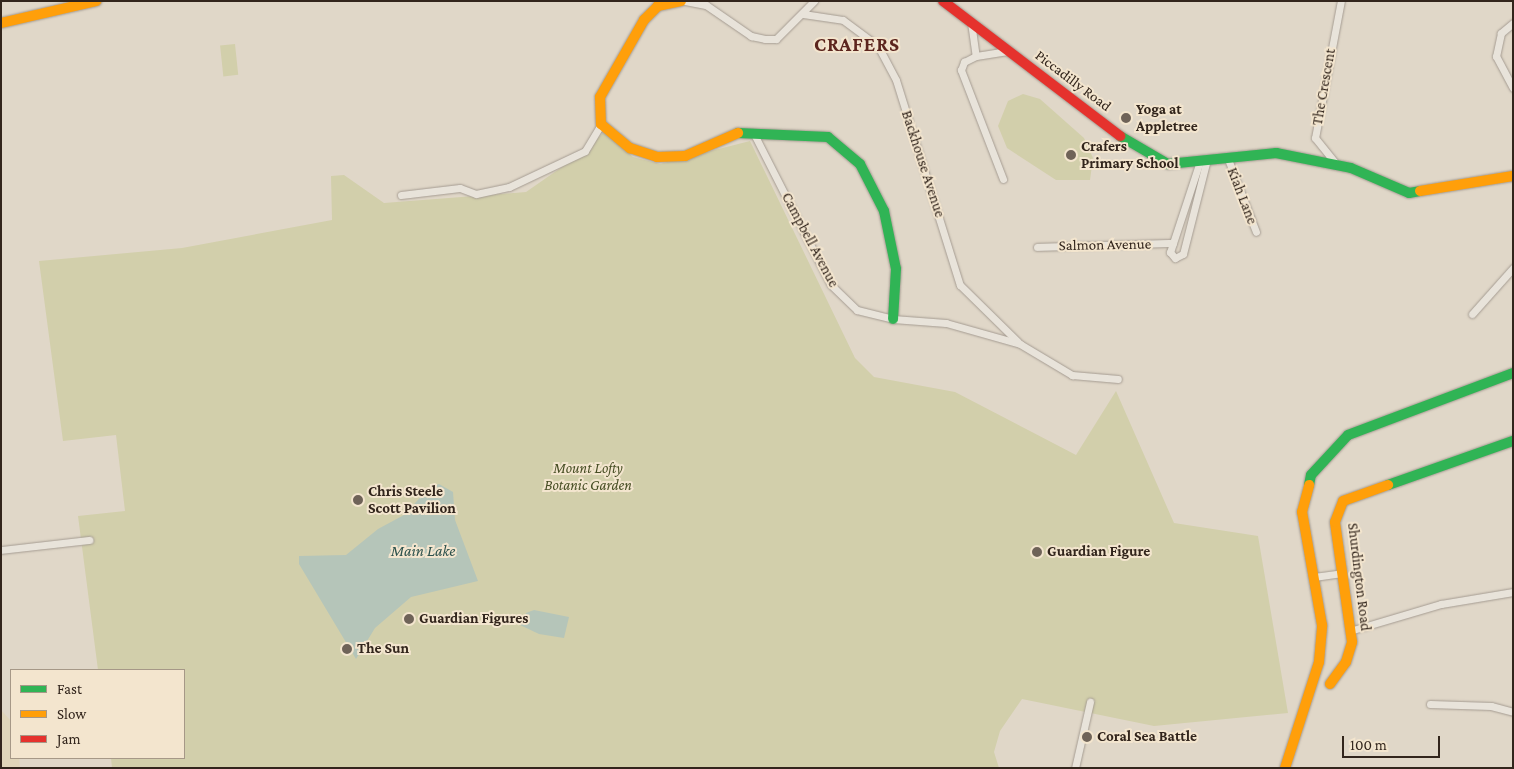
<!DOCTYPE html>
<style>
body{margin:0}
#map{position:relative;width:1514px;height:769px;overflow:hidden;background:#e0d7c8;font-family:"Crimson Pro",serif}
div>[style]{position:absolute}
.farmland>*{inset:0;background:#e0d5b9}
.green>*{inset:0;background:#d2cfab;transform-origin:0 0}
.water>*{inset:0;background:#b5c5b9}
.roads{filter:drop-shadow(0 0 1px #a59c92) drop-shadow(0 0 1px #a59c92)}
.street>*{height:7px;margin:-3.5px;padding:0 3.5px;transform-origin:3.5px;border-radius:3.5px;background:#e8e3da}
.fast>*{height:10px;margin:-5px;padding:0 5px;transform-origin:5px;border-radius:5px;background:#30b455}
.slow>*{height:10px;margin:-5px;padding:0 5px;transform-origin:5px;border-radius:5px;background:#ff9f0a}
.jam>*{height:10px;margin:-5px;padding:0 5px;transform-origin:5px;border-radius:5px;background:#e5322d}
.dots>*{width:14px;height:14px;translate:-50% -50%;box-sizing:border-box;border:2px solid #f3e5ce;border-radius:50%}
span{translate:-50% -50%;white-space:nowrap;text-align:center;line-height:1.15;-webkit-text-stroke:4px #f3e5ce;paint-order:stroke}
.street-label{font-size:15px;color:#32251c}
.poi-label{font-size:15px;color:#32251c;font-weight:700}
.left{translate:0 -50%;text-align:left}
.park-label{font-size:15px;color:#474e24;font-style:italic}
.water-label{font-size:16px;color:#2c514c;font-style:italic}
.district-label{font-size:20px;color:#5c251e;font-weight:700;letter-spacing:1px}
.frame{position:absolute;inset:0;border:2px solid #32251c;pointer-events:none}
.legend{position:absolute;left:10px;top:669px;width:175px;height:90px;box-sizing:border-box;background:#f3e5ce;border:1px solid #a69887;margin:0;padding:6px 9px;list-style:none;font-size:15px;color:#32251c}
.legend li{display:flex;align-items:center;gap:10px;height:25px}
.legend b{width:25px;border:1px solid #a69887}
.scale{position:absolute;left:1342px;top:736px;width:98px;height:22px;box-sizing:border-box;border:2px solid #32251c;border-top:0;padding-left:6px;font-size:15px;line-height:18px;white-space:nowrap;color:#32251c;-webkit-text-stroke:4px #f3e5ce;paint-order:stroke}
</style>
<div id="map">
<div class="farmland">
<div style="clip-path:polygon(1px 710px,11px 721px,11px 758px,19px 758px,20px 768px,1px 768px)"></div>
</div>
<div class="green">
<div style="left:235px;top:44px;width:31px;height:15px;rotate:84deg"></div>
<div style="clip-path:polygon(1023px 94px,1040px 99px,1084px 138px,1093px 158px,1090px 180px,1056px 180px,1007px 148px,998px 126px,1008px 101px)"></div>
<div style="clip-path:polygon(604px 132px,633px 157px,660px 164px,750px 141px,855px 358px,874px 377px,955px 392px,1076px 455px,1116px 391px,1174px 523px,1258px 536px,1288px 713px,1154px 726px,1022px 699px,1000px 731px,994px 752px,999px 768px,112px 768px,111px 758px,184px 758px,184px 670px,98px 670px,78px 516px,125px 511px,116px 435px,63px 441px,39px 261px,182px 248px,332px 220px,331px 176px,344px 175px,384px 203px,526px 192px,585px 151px)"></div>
</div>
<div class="water">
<div style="clip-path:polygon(439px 484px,453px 492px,455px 520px,478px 581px,411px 597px,375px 628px,356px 659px,299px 564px,299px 556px,346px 555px,378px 529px,404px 515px,429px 488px)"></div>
<div style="clip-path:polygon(534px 610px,569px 617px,564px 638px,539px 634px,520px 625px,526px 613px)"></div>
</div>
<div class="roads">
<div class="street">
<div style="left:685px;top:1px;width:21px;rotate:11deg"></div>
<div style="left:706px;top:5px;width:55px;rotate:34.6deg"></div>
<div style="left:751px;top:36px;width:14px;rotate:12deg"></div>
<div style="left:765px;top:39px;width:11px"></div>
<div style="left:776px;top:39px;width:54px;rotate:-45deg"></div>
<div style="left:803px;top:14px;width:40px;rotate:8.5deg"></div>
<div style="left:843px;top:20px;width:44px;rotate:36.6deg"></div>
<div style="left:878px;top:46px;width:38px;rotate:62deg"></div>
<div style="left:896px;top:80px;width:215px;rotate:72.7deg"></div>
<div style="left:960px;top:285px;width:81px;rotate:44.5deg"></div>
<div style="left:971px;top:22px;width:34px;rotate:82deg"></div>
<div style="left:1513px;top:23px;width:16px;rotate:140deg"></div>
<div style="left:1501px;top:33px;width:24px;rotate:102deg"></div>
<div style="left:1496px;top:56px;width:36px;rotate:62deg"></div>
<div style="left:754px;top:134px;width:169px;rotate:63deg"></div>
<div style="left:831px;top:285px;width:36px;rotate:44deg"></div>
<div style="left:857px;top:310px;width:37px;rotate:14deg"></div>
<div style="left:893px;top:319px;width:53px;rotate:4.3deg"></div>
<div style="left:946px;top:323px;width:77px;rotate:15.8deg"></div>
<div style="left:1020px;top:344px;width:61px;rotate:30.8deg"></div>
<div style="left:1072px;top:375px;width:46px;rotate:5deg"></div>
<div style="left:1228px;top:159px;width:78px;rotate:69deg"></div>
<div style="left:1199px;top:164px;width:93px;rotate:108.2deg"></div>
<div style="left:1170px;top:252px;width:8px;rotate:50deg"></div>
<div style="left:1175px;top:258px;width:9px;rotate:-27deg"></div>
<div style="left:1183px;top:254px;width:94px;rotate:-75.8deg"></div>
<div style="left:1337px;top:165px;width:35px;rotate:-129deg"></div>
<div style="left:1315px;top:138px;width:139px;rotate:-79.3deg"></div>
<div style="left:1003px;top:179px;width:117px;rotate:-111.1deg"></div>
<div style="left:961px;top:70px;width:9px;rotate:-69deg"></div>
<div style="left:964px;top:62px;width:13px;rotate:-27deg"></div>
<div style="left:976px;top:56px;width:32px;rotate:-9deg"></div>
<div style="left:401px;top:195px;width:59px;rotate:-6.8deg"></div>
<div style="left:460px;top:188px;width:17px;rotate:21deg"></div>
<div style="left:476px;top:194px;width:34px;rotate:-12deg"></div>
<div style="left:509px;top:187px;width:84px;rotate:-25.3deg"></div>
<div style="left:585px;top:151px;width:31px;rotate:-59deg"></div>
<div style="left:1037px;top:247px;width:136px;rotate:-1.7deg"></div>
<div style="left:1472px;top:314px;width:62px;rotate:-48.3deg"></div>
<div style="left:1px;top:550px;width:89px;rotate:-6.5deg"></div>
<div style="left:1314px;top:577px;width:28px;rotate:-8deg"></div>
<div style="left:1353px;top:630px;width:92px;rotate:-16.5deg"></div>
<div style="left:1441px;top:604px;width:73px;rotate:-9.5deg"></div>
<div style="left:1430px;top:704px;width:61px;rotate:1.9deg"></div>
<div style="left:1491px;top:706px;width:23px;rotate:15deg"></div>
<div style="left:1075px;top:768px;width:68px;rotate:-77.2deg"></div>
</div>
<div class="fast">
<div style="left:738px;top:133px;width:90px;rotate:2.5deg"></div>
<div style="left:828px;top:137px;width:42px;rotate:40.2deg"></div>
<div style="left:860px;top:164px;width:53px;rotate:62.9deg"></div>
<div style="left:884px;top:211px;width:59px;rotate:78.3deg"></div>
<div style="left:896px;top:269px;width:50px;rotate:93.4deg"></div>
<div style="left:1120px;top:136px;width:56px;rotate:30.3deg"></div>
<div style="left:1168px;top:164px;width:109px;rotate:-5.8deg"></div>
<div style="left:1276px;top:153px;width:76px;rotate:11.3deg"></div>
<div style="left:1351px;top:168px;width:63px;rotate:23.3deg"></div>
<div style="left:1409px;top:193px;width:11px;rotate:-10deg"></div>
<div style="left:1309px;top:485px;width:10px;rotate:-79deg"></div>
<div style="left:1311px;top:475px;width:54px;rotate:-47.2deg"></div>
<div style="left:1348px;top:435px;width:176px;rotate:-20.6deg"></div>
<div style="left:1388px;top:485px;width:133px;rotate:-19.4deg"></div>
</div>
<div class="slow">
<div style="left:681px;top:1px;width:24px;rotate:168deg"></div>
<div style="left:658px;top:6px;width:20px;rotate:135deg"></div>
<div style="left:644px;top:20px;width:89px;rotate:119.7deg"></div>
<div style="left:600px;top:97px;width:27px;rotate:88deg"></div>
<div style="left:601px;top:124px;width:38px;rotate:40deg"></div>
<div style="left:630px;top:148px;width:28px;rotate:18deg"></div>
<div style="left:657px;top:157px;width:28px;rotate:-2deg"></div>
<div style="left:685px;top:156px;width:58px;rotate:-23.5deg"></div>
<div style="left:1px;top:23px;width:98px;rotate:-13deg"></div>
<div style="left:1420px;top:191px;width:94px;rotate:-9.2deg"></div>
<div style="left:1330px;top:684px;width:27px;rotate:-54deg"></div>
<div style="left:1346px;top:662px;width:21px;rotate:-73deg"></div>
<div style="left:1352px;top:642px;width:121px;rotate:-98.1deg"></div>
<div style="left:1335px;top:522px;width:22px;rotate:-69deg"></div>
<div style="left:1343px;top:501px;width:48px;rotate:-19.6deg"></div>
<div style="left:1285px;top:768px;width:111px;rotate:-72.2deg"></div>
<div style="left:1319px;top:662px;width:37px;rotate:-85deg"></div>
<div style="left:1322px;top:625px;width:115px;rotate:-100deg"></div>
<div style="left:1302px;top:512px;width:28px;rotate:-75deg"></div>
</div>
<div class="jam">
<div style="left:943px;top:1px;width:223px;rotate:37.3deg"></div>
</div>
</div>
<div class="dots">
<div style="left:1126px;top:118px;background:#6f6358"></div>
<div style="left:1071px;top:155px;background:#6f6358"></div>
<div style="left:358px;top:500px;background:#6f6358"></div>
<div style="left:1037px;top:552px;background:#6f6358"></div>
<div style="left:409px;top:619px;background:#6f6358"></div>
<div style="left:347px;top:649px;background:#6f6358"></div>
<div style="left:1087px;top:737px;background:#6f6358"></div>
</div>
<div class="street-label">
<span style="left:1073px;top:81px;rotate:37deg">Piccadilly Road</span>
<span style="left:1324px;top:87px;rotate:-80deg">The Crescent</span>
<span style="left:923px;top:164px;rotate:72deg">Backhouse Avenue</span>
<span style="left:1242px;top:196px;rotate:69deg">Kiah Lane</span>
<span style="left:810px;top:240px;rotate:62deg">Campbell Avenue</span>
<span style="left:1105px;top:245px;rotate:-1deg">Salmon Avenue</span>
<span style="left:1359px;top:577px;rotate:83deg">Shurdington Road</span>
</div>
<div class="poi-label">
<span class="left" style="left:1136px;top:118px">Yoga at<br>Appletree</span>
<span class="left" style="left:1081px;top:155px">Crafers<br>Primary School</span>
<span class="left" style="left:368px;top:500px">Chris Steele<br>Scott Pavilion</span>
<span class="left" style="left:1047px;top:552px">Guardian Figure</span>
<span class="left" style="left:419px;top:619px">Guardian Figures</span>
<span class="left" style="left:357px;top:649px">The Sun</span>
<span class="left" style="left:1097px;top:737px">Coral Sea Battle</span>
</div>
<div class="park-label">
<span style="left:588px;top:477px">Mount Lofty<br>Botanic Garden</span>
</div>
<div class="water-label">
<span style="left:423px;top:551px">Main Lake</span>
</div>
<div class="district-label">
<span style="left:857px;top:44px">CRAFERS</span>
</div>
<div class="frame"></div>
<ul class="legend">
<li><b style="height:6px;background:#30b455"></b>Fast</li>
<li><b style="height:6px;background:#ff9f0a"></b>Slow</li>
<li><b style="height:6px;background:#e5322d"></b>Jam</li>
</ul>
<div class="scale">100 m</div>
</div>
